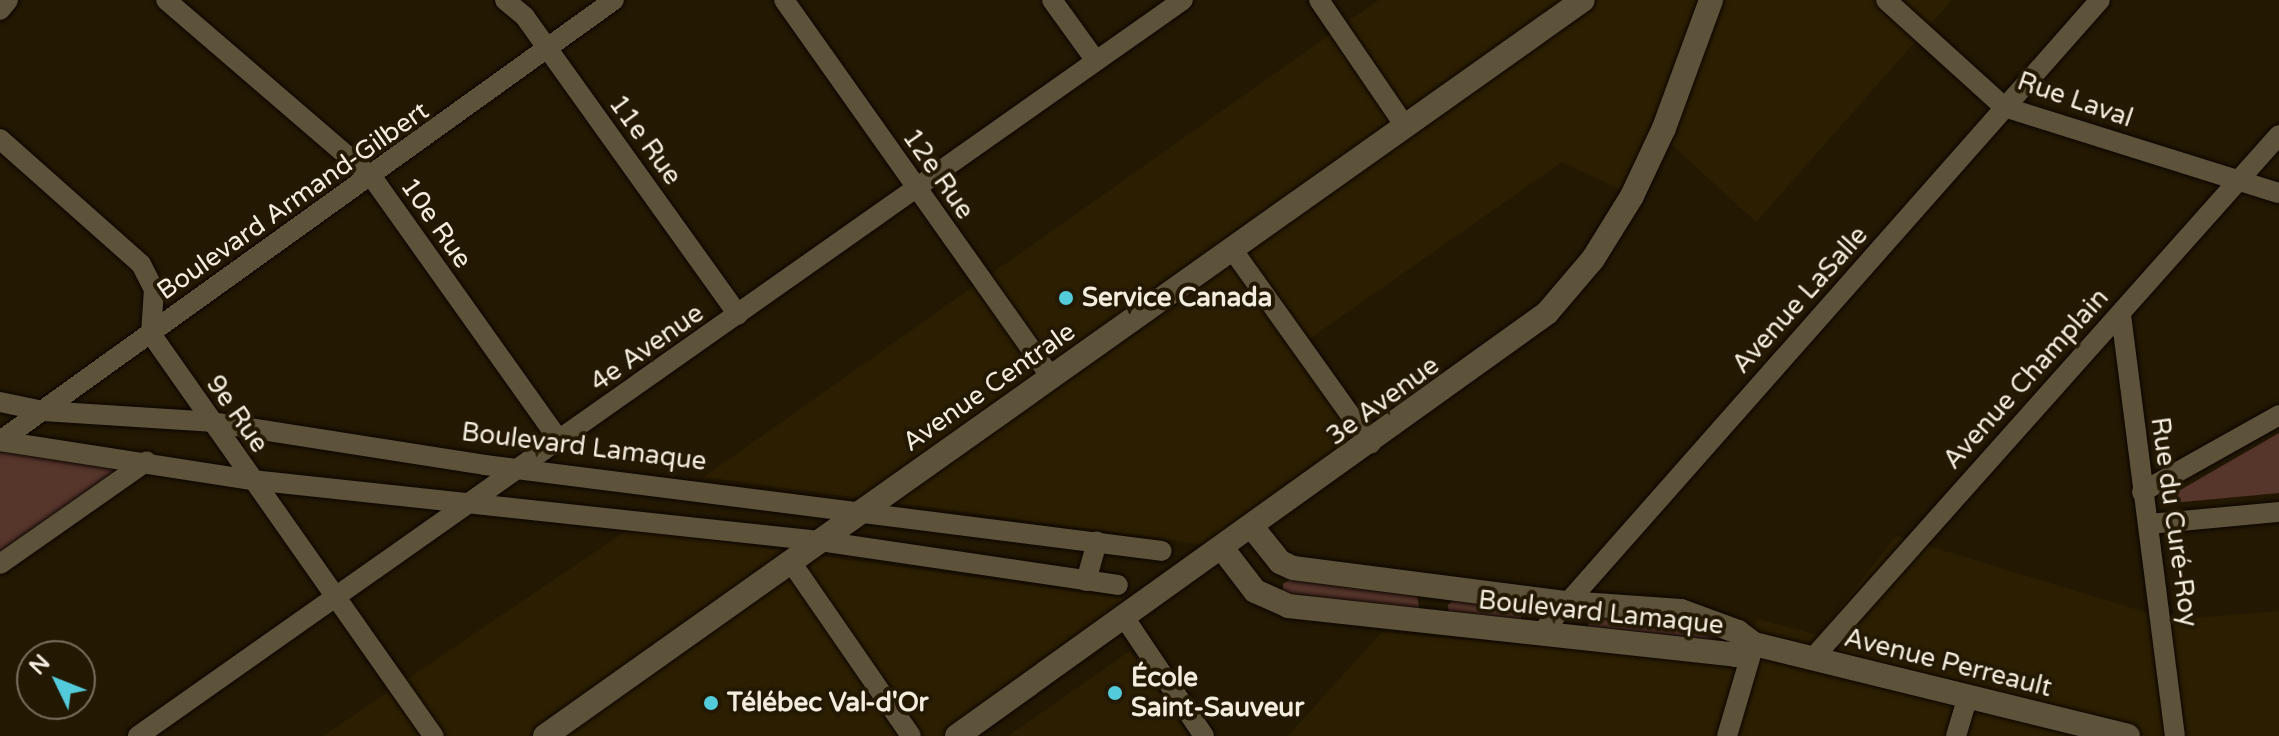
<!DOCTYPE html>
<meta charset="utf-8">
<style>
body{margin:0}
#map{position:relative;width:2279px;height:736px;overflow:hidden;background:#231903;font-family:"Varela Round",sans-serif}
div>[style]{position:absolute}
.built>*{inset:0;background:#2c1f01}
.green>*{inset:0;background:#56352b}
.roads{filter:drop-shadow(0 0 2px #0c0500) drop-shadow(0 0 2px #0c0500)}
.street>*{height:20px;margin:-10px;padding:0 10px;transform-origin:10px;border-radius:10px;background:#5d523a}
.secondary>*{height:24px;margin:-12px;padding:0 12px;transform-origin:12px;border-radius:12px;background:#5d523a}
.dots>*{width:22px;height:22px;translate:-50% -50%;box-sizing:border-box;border:4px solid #231903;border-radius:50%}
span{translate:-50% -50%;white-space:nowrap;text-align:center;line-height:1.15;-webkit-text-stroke:8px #231903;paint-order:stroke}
.street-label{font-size:26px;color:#f4eddf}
.poi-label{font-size:26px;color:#f4eddf;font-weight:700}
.left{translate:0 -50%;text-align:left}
.north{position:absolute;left:16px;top:640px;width:80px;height:80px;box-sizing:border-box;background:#231903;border:2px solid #776e5b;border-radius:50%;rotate:313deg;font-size:22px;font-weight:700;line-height:32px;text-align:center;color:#f4eddf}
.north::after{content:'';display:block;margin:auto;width:28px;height:36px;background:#53cbda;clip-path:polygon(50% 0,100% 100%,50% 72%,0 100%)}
</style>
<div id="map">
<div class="built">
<div style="clip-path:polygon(1379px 0,1952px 0,1756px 222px,1660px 134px,1630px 194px,1562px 162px,1302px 344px,1371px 442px,1223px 547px,704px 477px)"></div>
<div style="clip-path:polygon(629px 529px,1142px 601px,952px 736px,323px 736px)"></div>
<div style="clip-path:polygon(1896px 536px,2171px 620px,2279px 611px,2279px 736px,1288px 736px,1382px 632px,1737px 665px,1757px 619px,1818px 635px)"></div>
<div style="clip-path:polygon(1130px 651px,1189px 736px,1008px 736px)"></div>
</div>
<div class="green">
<div style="clip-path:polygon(2279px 433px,2279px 493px,2172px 503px,2175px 493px)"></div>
<div style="clip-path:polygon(0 443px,147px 461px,0 564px)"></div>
<div style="clip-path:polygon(1294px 577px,1417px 595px,1419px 607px,1416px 611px,1283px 593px,1283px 584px)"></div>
<div style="clip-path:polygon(1457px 598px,1514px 606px,1521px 610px,1521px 621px,1449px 615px,1448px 605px)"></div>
<div style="clip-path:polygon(1601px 615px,1722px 631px,1728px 643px,1587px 628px,1592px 618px)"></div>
</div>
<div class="roads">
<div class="street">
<div style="left:166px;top:0;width:272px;rotate:40.7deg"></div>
<div style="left:372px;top:177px;width:325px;rotate:54.6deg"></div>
<div style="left:505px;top:0;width:26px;rotate:40deg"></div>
<div style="left:525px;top:17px;width:366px;rotate:54.4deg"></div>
<div style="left:784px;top:0;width:462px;rotate:54.7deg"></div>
<div style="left:1052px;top:0;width:75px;rotate:54.2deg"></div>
<div style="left:1319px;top:0;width:153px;rotate:55.7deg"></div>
<div style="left:1886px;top:0;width:159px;rotate:42.2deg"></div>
<div style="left:2004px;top:107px;width:288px;rotate:17.4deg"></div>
<div style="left:0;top:10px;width:13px;rotate:-51deg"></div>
<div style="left:0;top:139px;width:188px;rotate:41.6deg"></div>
<div style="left:141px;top:264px;width:28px;rotate:63deg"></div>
<div style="left:154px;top:289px;width:45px;rotate:93.8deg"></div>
<div style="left:151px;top:334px;width:492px;rotate:54.9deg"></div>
<div style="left:1232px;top:249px;width:239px;rotate:54.5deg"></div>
<div style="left:2121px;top:315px;width:424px;rotate:82.7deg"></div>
<div style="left:0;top:402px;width:44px;rotate:11.8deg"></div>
<div style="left:43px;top:411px;width:168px;rotate:3.7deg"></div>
<div style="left:211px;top:422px;width:277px;rotate:8.9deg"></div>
<div style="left:485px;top:465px;width:682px;rotate:7.24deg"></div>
<div style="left:0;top:441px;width:255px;rotate:8.8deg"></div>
<div style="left:252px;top:480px;width:571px;rotate:6.13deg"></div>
<div style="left:820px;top:541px;width:301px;rotate:8.4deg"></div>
<div style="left:0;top:441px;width:756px;rotate:-35.69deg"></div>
<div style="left:2142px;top:492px;width:157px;rotate:-29.3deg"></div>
<div style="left:2149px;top:524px;width:131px;rotate:-5.3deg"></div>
<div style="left:791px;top:562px;width:211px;rotate:55.4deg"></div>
<div style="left:0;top:564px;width:179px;rotate:-35deg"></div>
<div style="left:1086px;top:581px;width:41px;rotate:-74.2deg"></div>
<div style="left:1124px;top:617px;width:143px;rotate:56.1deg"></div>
<div style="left:1539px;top:635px;width:847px;rotate:-48.54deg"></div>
<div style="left:1813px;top:658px;width:700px;rotate:-48.3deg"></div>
<div style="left:138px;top:736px;width:1278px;rotate:-35.16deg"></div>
<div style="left:1727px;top:736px;width:96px;rotate:-73.6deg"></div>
<div style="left:1956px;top:736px;width:42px;rotate:-73.3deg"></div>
</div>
<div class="secondary">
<div style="left:1252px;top:527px;width:45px;rotate:51.3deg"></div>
<div style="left:1280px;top:562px;width:14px;rotate:25deg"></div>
<div style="left:1293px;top:568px;width:276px;rotate:7.3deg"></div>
<div style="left:1567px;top:603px;width:114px;rotate:4deg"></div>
<div style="left:1681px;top:611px;width:61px;rotate:20.2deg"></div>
<div style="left:1738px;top:632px;width:20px;rotate:37deg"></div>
<div style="left:1754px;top:644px;width:385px;rotate:13.8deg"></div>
<div style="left:1222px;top:548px;width:54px;rotate:52.5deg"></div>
<div style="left:1255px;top:591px;width:36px;rotate:24deg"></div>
<div style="left:1288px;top:606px;width:451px;rotate:6.2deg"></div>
<div style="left:1736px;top:655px;width:21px;rotate:-31deg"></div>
<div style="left:545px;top:736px;width:1272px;rotate:-35.34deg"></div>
<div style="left:957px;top:736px;width:726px;rotate:-35.64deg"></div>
<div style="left:1547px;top:313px;width:71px;rotate:-49.6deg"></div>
<div style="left:1593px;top:259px;width:74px;rotate:-58.2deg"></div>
<div style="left:1632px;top:196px;width:75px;rotate:-64.8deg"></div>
<div style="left:1664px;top:128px;width:136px;rotate:-69.8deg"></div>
</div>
</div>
<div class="dots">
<div style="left:1066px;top:298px;background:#53cbda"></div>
<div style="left:1115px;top:693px;background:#53cbda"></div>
<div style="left:711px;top:703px;background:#53cbda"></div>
</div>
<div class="street-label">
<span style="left:2075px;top:100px;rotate:19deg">Rue Laval</span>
<span style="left:645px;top:140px;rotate:54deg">11e Rue</span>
<span style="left:938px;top:174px;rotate:55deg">12e Rue</span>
<span style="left:293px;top:201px;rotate:-35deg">Boulevard Armand-Gilbert</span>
<span style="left:436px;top:223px;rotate:55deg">10e Rue</span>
<span style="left:1800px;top:300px;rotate:-48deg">Avenue LaSalle</span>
<span style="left:647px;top:348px;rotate:-35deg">4e Avenue</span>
<span style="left:2026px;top:379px;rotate:-48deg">Avenue Champlain</span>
<span style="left:989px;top:387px;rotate:-35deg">Avenue Centrale</span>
<span style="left:1383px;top:401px;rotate:-36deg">3e Avenue</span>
<span style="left:237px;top:414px;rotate:55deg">9e Rue</span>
<span style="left:584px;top:447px;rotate:7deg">Boulevard Lamaque</span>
<span style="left:2174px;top:522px;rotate:82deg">Rue du Curé-Roy</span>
<span style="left:1601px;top:613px;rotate:6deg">Boulevard Lamaque</span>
<span style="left:1948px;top:663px;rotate:14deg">Avenue Perreault</span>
</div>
<div class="poi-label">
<span class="left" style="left:1082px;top:298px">Service Canada</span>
<span class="left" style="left:1131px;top:693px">École<br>Saint-Sauveur</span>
<span class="left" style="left:727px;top:703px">Télébec Val-d'Or</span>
</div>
<div class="north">N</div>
</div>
